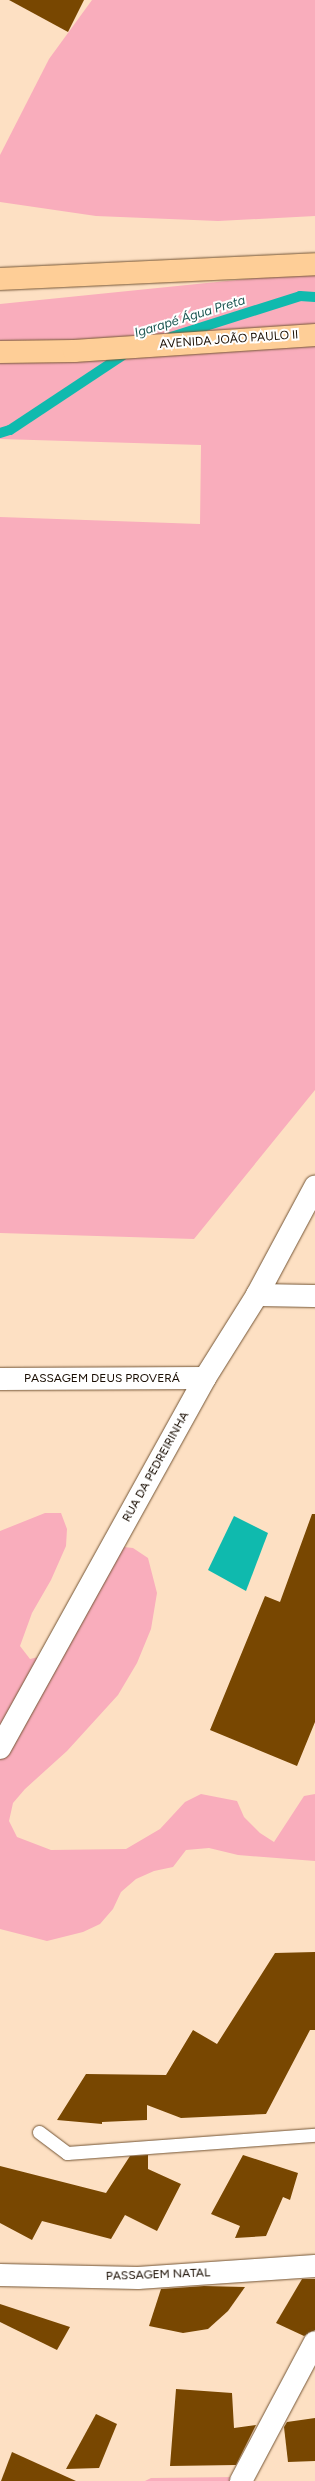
<!DOCTYPE html>
<meta charset="utf-8">
<style>
body{margin:0}
#map{position:relative;width:315px;height:2481px;overflow:hidden;background:#fde0c3;font-family:Figtree,sans-serif}
div>[style]{position:absolute}
.green>*{inset:0;background:#f9adbc}
.water>*{inset:0;background:#0fbaae}
.stream>*{height:10px;margin:-5px;padding:0 5px;transform-origin:5px;border-radius:5px;background:#0fbaae}
.building>*{inset:0;background:#784701}
.roads{filter:drop-shadow(0 0 1px #745535) drop-shadow(0 0 1px #745535)}
.service>*{height:13px;margin:-6.5px;padding:0 6.5px;transform-origin:6.5px;border-radius:6.5px;background:#fff}
.minor>*{height:22px;margin:-11px;padding:0 11px;transform-origin:11px;border-radius:11px;background:#fff}
.primary>*{height:22px;margin:-11px;padding:0 11px;transform-origin:11px;border-radius:11px;background:#fece97}
span{translate:-50% -50%;white-space:nowrap;text-align:center;line-height:1.15;-webkit-text-stroke:4px #fff;paint-order:stroke}
.street-label{font-size:12px;color:#190d02}
.water-label{font-size:13px;color:#1d5853;font-style:italic}
</style>
<div id="map">
<div class="green">
<div style="clip-path:polygon(92px 0,315px 0,315px 216px,218px 221px,96px 216px,0 202px,0 155px,49px 59px)"></div>
<div style="clip-path:polygon(315px 272px,315px 1090px,194px 1239px,0 1233px,0 517px,200px 524px,201px 445px,0 439px,0 304px)"></div>
<div style="clip-path:polygon(45px 1513px,61px 1513px,67px 1529px,66px 1546px,51px 1580px,32px 1613px,20px 1646px,30px 1659px,47px 1655px,115px 1546px,133px 1548px,148px 1558px,157px 1593px,151px 1629px,137px 1663px,118px 1695px,67px 1751px,25px 1789px,13px 1803px,9px 1821px,17px 1837px,51px 1850px,126px 1849px,160px 1829px,185px 1802px,201px 1794px,237px 1801px,244px 1817px,260px 1833px,274px 1842px,304px 1796px,315px 1794px,315px 1861px,238px 1855px,209px 1848px,186px 1850px,173px 1867px,154px 1871px,136px 1879px,121px 1892px,113px 1909px,100px 1924px,83px 1932px,47px 1941px,0 1929px,0 1531px)"></div>
<div style="clip-path:polygon(237px 2477px,234px 2481px,145px 2481px,151px 2478px)"></div>
</div>
<div class="water">
<div style="clip-path:polygon(234px 1516px,268px 1533px,246px 1591px,208px 1570px)"></div>
</div>
<div class="stream">
<div style="left:171px;top:337px;width:135px;rotate:-17.6deg"></div>
<div style="left:300px;top:296px;width:15px;rotate:4deg"></div>
<div style="left:0;top:433px;width:10px;rotate:-17deg"></div>
<div style="left:10px;top:430px;width:141px;rotate:-33.5deg"></div>
</div>
<div class="building">
<div style="clip-path:polygon(9px 0,84px 0,68px 32px)"></div>
<div style="clip-path:polygon(312px 1514px,315px 1514px,315px 1722px,297px 1766px,210px 1730px,265px 1596px,280px 1602px)"></div>
<div style="clip-path:polygon(315px 1952px,315px 2030px,310px 2030px,266px 2114px,181px 2118px,147px 2105px,147px 2120px,102px 2122px,102px 2124px,57px 2120px,86px 2074px,166px 2075px,193px 2030px,217px 2044px,275px 1953px)"></div>
<div style="clip-path:polygon(148px 2155px,148px 2169px,181px 2184px,157px 2231px,125px 2215px,111px 2239px,42px 2221px,32px 2240px,0 2223px,0 2166px,106px 2193px,130px 2156px)"></div>
<div style="clip-path:polygon(243px 2155px,298px 2173px,290px 2200px,283px 2197px,266px 2236px,235px 2238px,240px 2226px,211px 2214px)"></div>
<div style="clip-path:polygon(302px 2279px,315px 2279px,315px 2330px,304px 2336px,276px 2323px)"></div>
<div style="clip-path:polygon(204px 2286px,245px 2287px,228px 2311px,208px 2329px,183px 2333px,149px 2326px,161px 2289px)"></div>
<div style="clip-path:polygon(0 2304px,70px 2327px,57px 2350px,0 2322px)"></div>
<div style="clip-path:polygon(176px 2389px,232px 2393px,234px 2428px,256px 2425px,236px 2465px,170px 2466px)"></div>
<div style="clip-path:polygon(96px 2414px,117px 2424px,99px 2468px,66px 2469px)"></div>
<div style="clip-path:polygon(315px 2418px,315px 2461px,288px 2462px,284px 2427px,287px 2422px)"></div>
<div style="clip-path:polygon(12px 2452px,76px 2481px,1px 2481px)"></div>
</div>
<div class="roads">
<div class="service">
<div style="left:39px;top:2132px;width:35px;rotate:37deg"></div>
<div style="left:67px;top:2153px;width:249px;rotate:-4.2deg"></div>
</div>
<div class="minor">
<div style="left:257px;top:1295px;width:58px;rotate:1deg"></div>
<div style="left:0;top:1379px;width:205px;rotate:-0.3deg"></div>
<div style="left:0;top:1748px;width:423px;rotate:-61deg"></div>
<div style="left:205px;top:1378px;width:98px;rotate:-57.9deg"></div>
<div style="left:257px;top:1295px;width:123px;rotate:-61.8deg"></div>
<div style="left:0;top:2275px;width:138px;rotate:1.2deg"></div>
<div style="left:138px;top:2278px;width:177px;rotate:-3.9deg"></div>
<div style="left:241px;top:2481px;width:157px;rotate:-62deg"></div>
</div>
<div class="primary">
<div style="left:0;top:279px;width:315px;rotate:-2.7deg"></div>
<div style="left:0;top:352px;width:74px;rotate:-0.8deg"></div>
<div style="left:74px;top:351px;width:242px;rotate:-3.8deg"></div>
</div>
</div>
<div class="street-label">
<span style="left:229px;top:340px;rotate:-4deg">AVENIDA JOÃO PAULO II</span>
<span style="left:102px;top:1379px">PASSAGEM DEUS PROVERÁ</span>
<span style="left:156px;top:1467px;rotate:-61deg">RUA DA PEDREIRINHA</span>
<span style="left:158px;top:2275px;rotate:-2deg">PASSAGEM NATAL</span>
</div>
<div class="water-label">
<span style="left:190px;top:317px;rotate:-17deg">Igarapé Água Preta</span>
</div>
</div>
